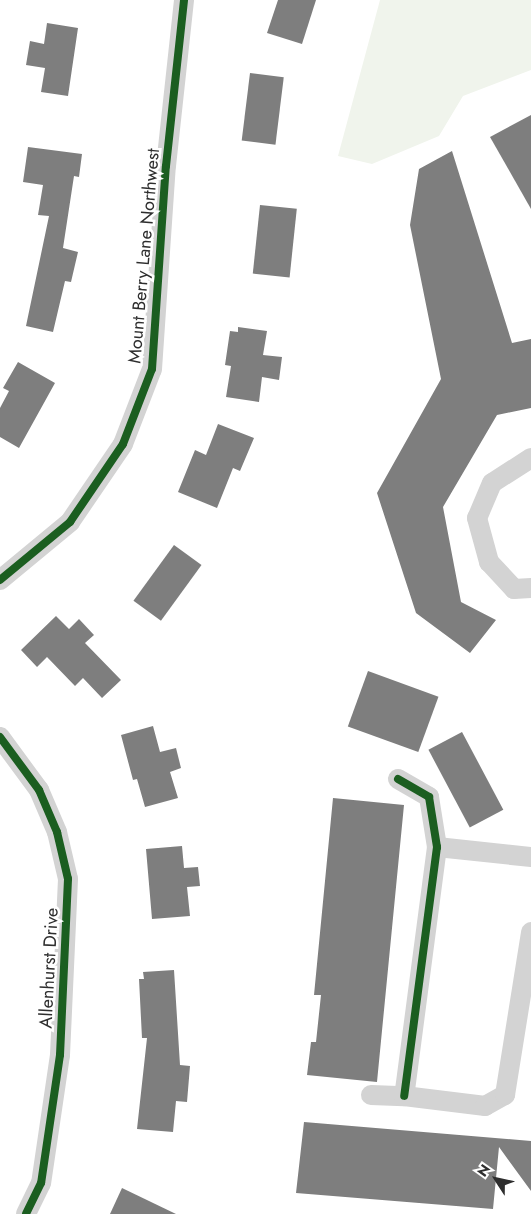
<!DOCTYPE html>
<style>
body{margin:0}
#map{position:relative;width:531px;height:1214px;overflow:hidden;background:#fff;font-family:Jost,sans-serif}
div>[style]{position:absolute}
.green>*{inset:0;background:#f0f4ec}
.building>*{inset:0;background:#7e7e7e;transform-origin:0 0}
.street>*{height:20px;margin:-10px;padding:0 10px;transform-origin:10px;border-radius:10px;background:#d3d3d3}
.cycleway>*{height:8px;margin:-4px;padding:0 4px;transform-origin:4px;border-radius:4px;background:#1b5e20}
span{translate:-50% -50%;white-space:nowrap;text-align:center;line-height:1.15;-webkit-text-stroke:5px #fff;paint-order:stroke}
.street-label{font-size:18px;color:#2e2e2e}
.north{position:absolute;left:471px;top:1154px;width:50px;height:50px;-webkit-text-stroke:4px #fff;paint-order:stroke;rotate:305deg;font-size:14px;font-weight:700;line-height:20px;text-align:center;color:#2e2e2e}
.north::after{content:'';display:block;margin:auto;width:18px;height:22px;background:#2e2e2e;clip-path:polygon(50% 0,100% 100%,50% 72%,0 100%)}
</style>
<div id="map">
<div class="green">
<div style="clip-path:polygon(380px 0,531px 0,531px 70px,463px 96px,439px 136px,372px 164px,338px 156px)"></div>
</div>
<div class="building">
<div style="clip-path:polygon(278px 0,316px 0,302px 44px,267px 33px)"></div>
<div style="clip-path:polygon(47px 23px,78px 28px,68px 96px,41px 92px,45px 68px,26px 65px,30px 41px,44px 44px)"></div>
<div style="left:250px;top:73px;width:34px;height:68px;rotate:7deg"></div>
<div style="clip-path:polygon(531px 115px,531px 209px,490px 137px)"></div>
<div style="clip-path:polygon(28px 147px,82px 154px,79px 177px,74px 176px,63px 248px,78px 252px,71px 282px,65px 281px,53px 332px,26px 326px,49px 216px,38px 215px,43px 185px,23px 182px)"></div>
<div style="clip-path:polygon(452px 151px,512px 343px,531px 339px,531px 408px,497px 415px,443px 507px,461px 602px,496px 620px,470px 653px,416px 613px,377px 493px,441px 379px,410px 225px,419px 169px)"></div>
<div style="left:260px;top:205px;width:37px;height:69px;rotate:6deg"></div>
<div style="clip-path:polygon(238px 327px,267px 331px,263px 355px,282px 357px,279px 380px,262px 377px,259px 402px,226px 397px,231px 366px,225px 365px,230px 331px,238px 332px)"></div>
<div style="clip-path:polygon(18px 362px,55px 383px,19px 448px,0 437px,0 408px,9px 391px,3px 388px)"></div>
<div style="clip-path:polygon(218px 424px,254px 438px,240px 471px,233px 468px,217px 508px,178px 492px,195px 450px,206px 455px)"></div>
<div style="left:174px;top:545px;width:34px;height:69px;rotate:36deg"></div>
<div style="clip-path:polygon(56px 616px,69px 629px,79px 619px,94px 635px,85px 643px,121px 680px,102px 698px,83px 678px,75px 686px,47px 657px,37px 667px,21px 650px)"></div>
<div style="left:368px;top:671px;width:75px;height:59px;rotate:20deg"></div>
<div style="clip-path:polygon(153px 726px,160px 752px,176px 748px,181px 768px,170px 772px,178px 798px,145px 807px,137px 779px,133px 780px,121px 735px)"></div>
<div style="left:462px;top:732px;width:88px;height:38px;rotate:62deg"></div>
<div style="clip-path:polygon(333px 798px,404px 805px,377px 1082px,307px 1075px,311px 1042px,316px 1042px,321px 995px,314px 995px)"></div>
<div style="clip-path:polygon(182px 846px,184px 868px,198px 867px,200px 886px,187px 887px,190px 916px,152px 919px,146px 849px)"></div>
<div style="clip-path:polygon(174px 970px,180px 1065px,190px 1066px,187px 1102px,176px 1101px,173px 1132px,137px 1129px,147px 1038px,142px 1038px,139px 979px,144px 979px,143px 972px)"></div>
<div style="clip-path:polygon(304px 1122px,531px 1141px,531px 1191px,499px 1147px,493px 1209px,296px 1193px)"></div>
<div style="clip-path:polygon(122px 1188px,176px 1214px,110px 1214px)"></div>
</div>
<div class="street">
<div style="left:531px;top:458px;width:46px;rotate:147.3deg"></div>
<div style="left:492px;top:483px;width:38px;rotate:113deg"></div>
<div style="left:477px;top:518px;width:46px;rotate:74.7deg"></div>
<div style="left:489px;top:562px;width:37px;rotate:47deg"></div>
<div style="left:514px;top:589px;width:17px;rotate:-3deg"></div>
<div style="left:0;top:580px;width:91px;rotate:-39.6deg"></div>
<div style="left:70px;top:522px;width:94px;rotate:-55.8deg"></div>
<div style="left:123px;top:444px;width:80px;rotate:-68.9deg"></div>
<div style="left:152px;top:369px;width:203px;rotate:-86.1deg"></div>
<div style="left:166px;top:166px;width:167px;rotate:-83.8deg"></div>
<div style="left:0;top:737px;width:66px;rotate:53.7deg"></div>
<div style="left:39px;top:790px;width:46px;rotate:66.8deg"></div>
<div style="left:57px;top:832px;width:48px;rotate:76.8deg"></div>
<div style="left:68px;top:879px;width:176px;rotate:92.6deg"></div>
<div style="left:60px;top:1055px;width:129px;rotate:98.4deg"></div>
<div style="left:41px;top:1183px;width:34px;rotate:116deg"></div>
<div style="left:398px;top:779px;width:36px;rotate:30deg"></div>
<div style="left:429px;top:797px;width:51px;rotate:80.9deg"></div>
<div style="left:437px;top:847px;width:251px;rotate:97.5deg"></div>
<div style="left:437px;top:847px;width:95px;rotate:6.1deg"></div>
<div style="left:371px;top:1095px;width:33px;rotate:2deg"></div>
<div style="left:404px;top:1096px;width:82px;rotate:7deg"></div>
<div style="left:485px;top:1106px;width:23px;rotate:-29deg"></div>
<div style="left:505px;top:1095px;width:165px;rotate:-80.9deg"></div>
</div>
<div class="cycleway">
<div style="left:0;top:580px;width:91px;rotate:-39.6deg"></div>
<div style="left:70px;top:522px;width:94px;rotate:-55.8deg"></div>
<div style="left:123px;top:444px;width:80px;rotate:-68.9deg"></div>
<div style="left:152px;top:369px;width:203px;rotate:-86.1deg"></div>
<div style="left:166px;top:166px;width:167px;rotate:-83.8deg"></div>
<div style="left:0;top:737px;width:66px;rotate:53.7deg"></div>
<div style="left:39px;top:790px;width:46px;rotate:66.8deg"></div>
<div style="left:57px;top:832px;width:48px;rotate:76.8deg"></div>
<div style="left:68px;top:879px;width:176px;rotate:92.6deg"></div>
<div style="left:60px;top:1055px;width:129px;rotate:98.4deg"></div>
<div style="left:41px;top:1183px;width:34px;rotate:116deg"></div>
<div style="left:398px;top:779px;width:36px;rotate:30deg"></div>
<div style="left:429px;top:797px;width:51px;rotate:80.9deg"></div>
<div style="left:437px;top:847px;width:251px;rotate:97.5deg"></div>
</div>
<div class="street-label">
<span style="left:144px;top:256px;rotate:-85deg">Mount Berry Lane Northwest</span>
<span style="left:49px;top:968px;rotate:-87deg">Allenhurst Drive</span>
</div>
<div class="north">N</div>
</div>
